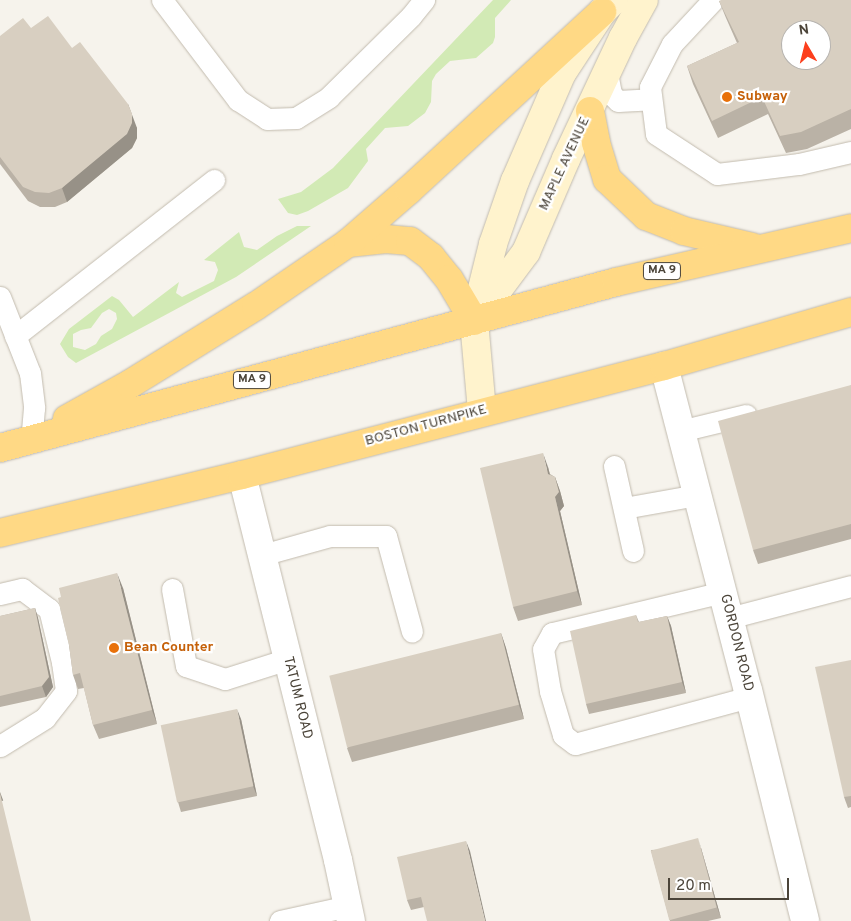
<!DOCTYPE html>
<style>
body{margin:0}
#map{position:relative;width:851px;height:921px;overflow:hidden;background:#f6f3ec;font-family:Overpass,sans-serif}
div>[style]{position:absolute}
.green>*{inset:0;background:#d2eab5}
.roads{filter:drop-shadow(0 0 1px #c2bbae) drop-shadow(0 0 1px #c2bbae)}
.service>*{height:21px;margin:-10.5px;padding:0 10.5px;transform-origin:10.5px;border-radius:10.5px;background:#fff}
.minor>*{height:28px;margin:-14px;padding:0 14px;transform-origin:14px;border-radius:14px;background:#fff}
.secondary>*{height:28px;margin:-14px;padding:0 14px;transform-origin:14px;border-radius:14px;background:#fff3cd}
.trunk>*{height:28px;margin:-14px;padding:0 14px;transform-origin:14px;border-radius:14px;background:#ffd985}
.wall>*{inset:0;background:#bab2a6}
.shaded-wall>*{inset:0;background:#979187;transform-origin:0 0}
.building>*{inset:0;background:#d8cfc1;transform-origin:0 0}
.dots>*{width:14px;height:14px;translate:-50% -50%;box-sizing:border-box;border:2px solid #fff;border-radius:50%}
span{translate:-50% -50%;white-space:nowrap;text-align:center;line-height:1.15;-webkit-text-stroke:4.5px #fff;paint-order:stroke}
.shield-label span{padding:1px 4px;background:#fff;border:1px solid;border-radius:4px;-webkit-text-stroke-width:0}
.shield-label{font-size:12px;color:#4b4439;font-weight:700}
.food-label{font-size:14px;color:#c56008;font-weight:700}
.left{translate:0 -50%;text-align:left}
.street-label{font-size:14px;color:#4b4439}
.north{position:absolute;left:781px;top:20px;width:50px;height:50px;box-sizing:border-box;background:#fff;border:1px solid #b7b4b0;border-radius:50%;rotate:352deg;font-size:14px;font-weight:700;line-height:20px;text-align:center;color:#4b4439}
.north::after{content:'';display:block;margin:auto;width:18px;height:22px;background:#fc3f1d;clip-path:polygon(50% 0,100% 100%,50% 72%,0 100%)}
.scale{position:absolute;left:668px;top:878px;width:121px;height:22px;box-sizing:border-box;border:2px solid #4b4439;border-top:0;padding-left:6px;font-size:15px;line-height:18px;white-space:nowrap;color:#4b4439;-webkit-text-stroke:4px #fff;paint-order:stroke}
</style>
<div id="map">
<div class="green">
<div style="clip-path:polygon(493px 0,511px 0,495px 18px,495px 37px,493px 43px,476px 58px,450px 61px,436px 74px,432px 81px,431px 102px,425px 113px,408px 126px,385px 128px,366px 149px,368px 161px,348px 188px,308px 211px,297px 215px,288px 213px,278px 199px,301px 192px,333px 168px)"></div>
<div style="clip-path:polygon(evenodd,297px 226px,311px 226px,236px 277px,76px 363px,68px 357px,60px 344px,69px 329px,112px 296px,119px 300px,133px 317px,179px 282px,176px 293px,182px 297px,214px 281px,218px 270px,215px 262px,204px 260px,239px 232px,244px 247px,257px 250px,277px 236px,297px 226px,109px 309px,116px 313px,117px 319px,112px 329px,101px 336px,96px 344px,85px 350px,73px 347px,73px 334px,81px 330px,91px 328px,102px 313px,109px 309px)"></div>
</div>
<div class="roads">
<div class="service">
<div style="left:162px;top:0;width:126px;rotate:52.8deg"></div>
<div style="left:238px;top:100px;width:35px;rotate:33deg"></div>
<div style="left:267px;top:119px;width:29px;rotate:-2deg"></div>
<div style="left:296px;top:118px;width:39px;rotate:-32deg"></div>
<div style="left:329px;top:97px;width:115px;rotate:-44.6deg"></div>
<div style="left:411px;top:16px;width:21px;rotate:-51deg"></div>
<div style="left:713px;top:0;width:60px;rotate:133deg"></div>
<div style="left:672px;top:44px;width:48px;rotate:117.1deg"></div>
<div style="left:650px;top:87px;width:47px;rotate:82.7deg"></div>
<div style="left:656px;top:134px;width:73px;rotate:33.3deg"></div>
<div style="left:717px;top:174px;width:83px;rotate:-7deg"></div>
<div style="left:799px;top:164px;width:53px;rotate:-13deg"></div>
<div style="left:607px;top:73px;width:21px;rotate:79deg"></div>
<div style="left:611px;top:94px;width:10px;rotate:45deg"></div>
<div style="left:618px;top:101px;width:33px;rotate:-3deg"></div>
<div style="left:0;top:297px;width:82px;rotate:68.5deg"></div>
<div style="left:30px;top:373px;width:35px;rotate:83deg"></div>
<div style="left:34px;top:408px;width:32px;rotate:95deg"></div>
<div style="left:15px;top:336px;width:253px;rotate:-38.1deg"></div>
<div style="left:680px;top:431px;width:68px;rotate:-13.6deg"></div>
<div style="left:614px;top:466px;width:87px;rotate:77.4deg"></div>
<div style="left:624px;top:508px;width:74px;rotate:-10.1deg"></div>
<div style="left:262px;top:555px;width:71px;rotate:-15.6deg"></div>
<div style="left:330px;top:536px;width:56px"></div>
<div style="left:386px;top:536px;width:99px;rotate:74.8deg"></div>
<div style="left:172px;top:589px;width:78px;rotate:79.7deg"></div>
<div style="left:186px;top:666px;width:41px;rotate:18.4deg"></div>
<div style="left:225px;top:679px;width:66px;rotate:-17.6deg"></div>
<div style="left:723px;top:592px;width:176px;rotate:166.5deg"></div>
<div style="left:552px;top:633px;width:18px;rotate:119deg"></div>
<div style="left:543px;top:649px;width:43px;rotate:80.5deg"></div>
<div style="left:550px;top:691px;width:46px;rotate:73.5deg"></div>
<div style="left:563px;top:735px;width:15px;rotate:37deg"></div>
<div style="left:575px;top:744px;width:180px;rotate:-15.1deg"></div>
<div style="left:0;top:594px;width:23px;rotate:-13deg"></div>
<div style="left:22px;top:589px;width:34px;rotate:37deg"></div>
<div style="left:49px;top:609px;width:55px;rotate:76.2deg"></div>
<div style="left:62px;top:662px;width:29px;rotate:82deg"></div>
<div style="left:66px;top:691px;width:34px;rotate:128deg"></div>
<div style="left:45px;top:718px;width:53px;rotate:148.1deg"></div>
<div style="left:729px;top:618px;width:126px;rotate:-14.7deg"></div>
<div style="left:280px;top:921px;width:70px;rotate:-12.4deg"></div>
</div>
<div class="minor">
<div style="left:664px;top:366px;width:335px;rotate:75.5deg"></div>
<div style="left:748px;top:690px;width:238px;rotate:76.1deg"></div>
<div style="left:242px;top:475px;width:397px;rotate:76deg"></div>
<div style="left:338px;top:860px;width:62px;rotate:78deg"></div>
</div>
<div class="secondary">
<div style="left:480px;top:314px;width:77px;rotate:-53.4deg"></div>
<div style="left:526px;top:252px;width:101px;rotate:-66.7deg"></div>
<div style="left:566px;top:159px;width:134px;rotate:-64.8deg"></div>
<div style="left:623px;top:38px;width:43px;rotate:-61.1deg"></div>
<div style="left:482px;top:411px;width:90px;rotate:-95.1deg"></div>
<div style="left:474px;top:321px;width:79px;rotate:-76.1deg"></div>
<div style="left:493px;top:244px;width:67px;rotate:-70.8deg"></div>
<div style="left:515px;top:181px;width:118px;rotate:-66.5deg"></div>
<div style="left:562px;top:73px;width:73px;rotate:-56.7deg"></div>
<div style="left:602px;top:12px;width:17px;rotate:-45deg"></div>
</div>
<div class="trunk">
<div style="left:590px;top:111px;width:33px;rotate:79deg"></div>
<div style="left:596px;top:143px;width:38px;rotate:73deg"></div>
<div style="left:607px;top:179px;width:54px;rotate:43.5deg"></div>
<div style="left:646px;top:216px;width:41px;rotate:21.5deg"></div>
<div style="left:684px;top:231px;width:70px;rotate:13.2deg"></div>
<div style="left:348px;top:243px;width:38px;rotate:-6deg"></div>
<div style="left:386px;top:239px;width:24px;rotate:5deg"></div>
<div style="left:410px;top:241px;width:26px;rotate:37deg"></div>
<div style="left:431px;top:257px;width:28px;rotate:51deg"></div>
<div style="left:449px;top:279px;width:49px;rotate:59.2deg"></div>
<div style="left:67px;top:419px;width:72px;rotate:-29.1deg"></div>
<div style="left:130px;top:384px;width:148px;rotate:-31.8deg"></div>
<div style="left:256px;top:306px;width:112px;rotate:-34.4deg"></div>
<div style="left:348px;top:243px;width:81px;rotate:-41deg"></div>
<div style="left:409px;top:190px;width:263px;rotate:-42.7deg"></div>
<div style="left:0;top:448px;width:638px;rotate:-15.08deg"></div>
<div style="left:616px;top:282px;width:241px;rotate:-12.9deg"></div>
<div style="left:0;top:533px;width:249px;rotate:-13.5deg"></div>
<div style="left:242px;top:475px;width:436px;rotate:-14.5deg"></div>
<div style="left:664px;top:366px;width:195px;rotate:-16.1deg"></div>
</div>
</div>
<div class="wall">
<div style="clip-path:polygon(851px 0,851px 129px,807px 149px,786px 153px,768px 114px,718px 138px,693px 84px,687px 66px,737px 43px,726px 18px,719px 1px)"></div>
<div style="clip-path:polygon(0 36px,72px 48px,137px 128px,137px 138px,132px 148px,67px 202px,55px 207px,40px 207px,28px 201px,0 164px)"></div>
<div style="clip-path:polygon(851px 385px,851px 539px,758px 564px,753px 550px)"></div>
<div style="clip-path:polygon(548px 467px,550px 474px,555px 477px,560px 491px,564px 506px,560px 511px,582px 605px,518px 621px,513px 607px)"></div>
<div style="clip-path:polygon(123px 588px,157px 724px,99px 739px,93px 725px,84px 688px,78px 689px,73px 675px,69px 645px)"></div>
<div style="clip-path:polygon(35px 608px,38px 618px,53px 687px,46px 697px,0 707px,0 616px)"></div>
<div style="clip-path:polygon(636px 615px,639px 622px,667px 616px,671px 626px,686px 693px,589px 714px,586px 704px)"></div>
<div style="clip-path:polygon(501px 633px,506px 648px,524px 719px,352px 762px,347px 748px)"></div>
<div style="clip-path:polygon(851px 660px,851px 807px,848px 808px,844px 797px)"></div>
<div style="clip-path:polygon(241px 719px,257px 796px,181px 812px,178px 802px)"></div>
<div style="clip-path:polygon(701px 848px,721px 918px,708px 921px,670px 921px,651px 850px)"></div>
<div style="clip-path:polygon(470px 851px,424px 907px,411px 910px,407px 900px)"></div>
</div>
<div class="shaded-wall">
<div style="clip-path:polygon(128px 104px,137px 128px,137px 138px,132px 148px,67px 202px,62px 188px)"></div>
<div style="clip-path:polygon(543px 453px,548px 467px,553px 488px,548px 474px)"></div>
<div style="clip-path:polygon(555px 477px,560px 491px,564px 506px,560px 511px,582px 605px,577px 591px,555px 497px)"></div>
<div style="clip-path:polygon(117px 573px,123px 588px,157px 724px,152px 710px)"></div>
<div style="clip-path:polygon(35px 608px,38px 618px,53px 687px,46px 697px,42px 686px)"></div>
<div style="clip-path:polygon(667px 616px,671px 626px,686px 693px,682px 682px)"></div>
<div style="clip-path:polygon(501px 633px,506px 648px,524px 719px,519px 705px)"></div>
<div style="clip-path:polygon(237px 709px,241px 719px,257px 796px,253px 786px)"></div>
<div style="left:0;top:792px;width:9px;height:133px;rotate:69deg"></div>
<div style="clip-path:polygon(698px 838px,701px 848px,721px 918px,717px 907px)"></div>
<div style="clip-path:polygon(466px 841px,470px 851px,486px 921px,485px 921px)"></div>
</div>
<div class="building">
<div style="clip-path:polygon(evenodd,721px 0,851px 0,851px 109px,801px 132px,780px 136px,762px 97px,712px 121px,687px 66px,739px 42px,719px 1px,721px 0,791px 30px,821px 30px,821px 60px,791px 60px,791px 30px)"></div>
<div style="clip-path:polygon(48px 16px,72px 48px,80px 42px,128px 104px,132px 114px,132px 123px,127px 134px,62px 188px,49px 193px,35px 192px,23px 187px,0 157px,0 36px,23px 18px,31px 28px)"></div>
<div style="clip-path:polygon(851px 385px,851px 524px,753px 550px,718px 421px)"></div>
<div style="clip-path:polygon(543px 453px,548px 474px,555px 477px,559px 492px,555px 497px,577px 591px,513px 607px,480px 468px)"></div>
<div style="clip-path:polygon(117px 573px,152px 710px,93px 725px,80px 673px,73px 675px,69px 645px,58px 598px,61px 597px,59px 588px)"></div>
<div style="clip-path:polygon(35px 608px,49px 677px,42px 686px,0 696px,0 616px)"></div>
<div style="clip-path:polygon(636px 615px,638px 622px,667px 616px,682px 682px,586px 704px,570px 631px)"></div>
<div style="left:501px;top:633px;width:74px;height:177px;rotate:76deg"></div>
<div style="clip-path:polygon(851px 660px,851px 796px,844px 797px,815px 667px)"></div>
<div style="left:237px;top:709px;width:79px;height:78px;rotate:78deg"></div>
<div style="clip-path:polygon(0 793px,31px 921px,0 921px)"></div>
<div style="left:698px;top:838px;width:72px;height:49px;rotate:75deg"></div>
<div style="clip-path:polygon(466px 841px,485px 921px,427px 921px,421px 897px,407px 900px,397px 857px)"></div>
</div>
<div class="dots">
<div style="left:727px;top:97px;background:#e8710a"></div>
<div style="left:114px;top:648px;background:#e8710a"></div>
</div>
<div class="shield-label">
<span style="left:662px;top:271px">MA 9</span>
<span style="left:252px;top:380px">MA 9</span>
</div>
<div class="food-label">
<span class="left" style="left:737px;top:97px">Subway</span>
<span class="left" style="left:124px;top:648px">Bean Counter</span>
</div>
<div class="street-label">
<span style="left:565px;top:164px;rotate:-65deg">MAPLE AVENUE</span>
<span style="left:426px;top:426px;rotate:-15deg">BOSTON TURNPIKE</span>
<span style="left:736px;top:643px;rotate:76deg">GORDON ROAD</span>
<span style="left:297px;top:698px;rotate:76deg">TATUM ROAD</span>
</div>
<div class="north">N</div>
<div class="scale">20 m</div>
</div>
